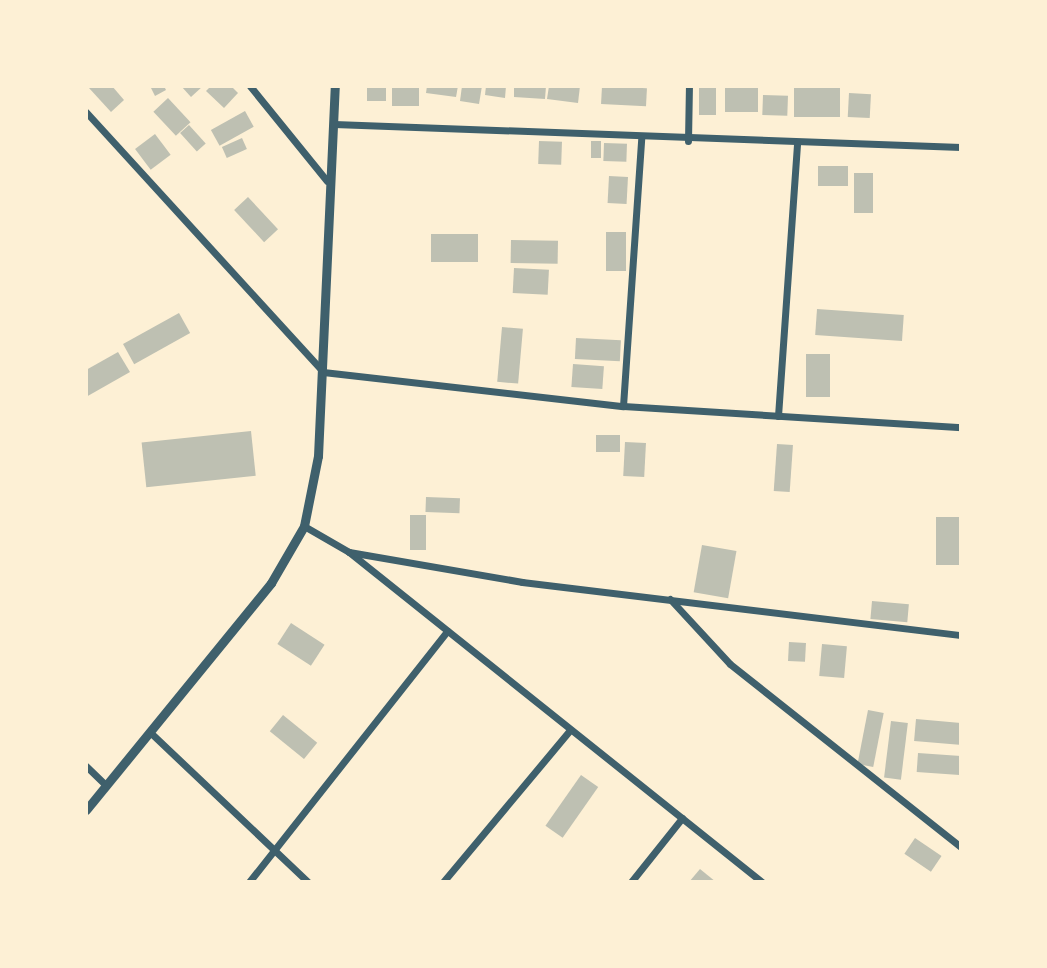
<!DOCTYPE html>
<style>
body{margin:0}
#map{position:relative;width:1047px;height:968px;overflow:hidden;background:#fdf0d5;font-family:Helvetica,sans-serif}
div>[style]{position:absolute}
.building>*{inset:0;background:#bec0b2;transform-origin:0 0}
.minor>*{height:7px;margin:-3.5px;padding:0 3.5px;transform-origin:3.5px;border-radius:3.5px;background:#3f606c}
.tertiary>*{height:9px;margin:-4.5px;padding:0 4.5px;transform-origin:4.5px;border-radius:4.5px;background:#3f606c}
span{translate:-50% -50%;white-space:nowrap;text-align:center;line-height:1.15;-webkit-text-stroke:7px #fdf0d5;paint-order:stroke}
.frame{position:absolute;inset:0;border:88px solid #fdf0d5;pointer-events:none}
</style>
<div id="map">
<div class="building">
<div style="clip-path:polygon(112px 86px,124px 100px,111px 112px,89px 88px)"></div>
<div style="clip-path:polygon(150px 86px,164px 86px,166px 90px,155px 96px)"></div>
<div style="clip-path:polygon(181px 86px,203px 86px,191px 97px)"></div>
<div style="clip-path:polygon(211px 86px,231px 86px,238px 93px,224px 108px,206px 91px)"></div>
<div style="left:367px;top:86px;width:19px;height:15px"></div>
<div style="left:392px;top:86px;width:27px;height:20px"></div>
<div style="clip-path:polygon(427px 86px,458px 86px,456px 97px,426px 93px)"></div>
<div style="clip-path:polygon(462px 86px,482px 86px,479px 104px,460px 101px)"></div>
<div style="clip-path:polygon(486px 86px,506px 86px,505px 98px,485px 95px)"></div>
<div style="clip-path:polygon(514px 86px,546px 86px,545px 99px,514px 97px)"></div>
<div style="clip-path:polygon(549px 86px,580px 86px,578px 103px,547px 99px)"></div>
<div style="left:602px;top:86px;width:45px;height:18px;rotate:3deg"></div>
<div style="left:699px;top:86px;width:17px;height:29px"></div>
<div style="left:725px;top:86px;width:33px;height:26px"></div>
<div style="left:794px;top:86px;width:46px;height:31px"></div>
<div style="left:849px;top:93px;width:22px;height:24px;rotate:3deg"></div>
<div style="left:763px;top:95px;width:25px;height:20px;rotate:2deg"></div>
<div style="left:168px;top:98px;width:33px;height:20px;rotate:47deg"></div>
<div style="left:245px;top:111px;width:18px;height:39px;rotate:61deg"></div>
<div style="left:189px;top:125px;width:25px;height:12px;rotate:48deg"></div>
<div style="left:155px;top:134px;width:26px;height:25px;rotate:53deg"></div>
<div style="left:242px;top:138px;width:12px;height:22px;rotate:66deg"></div>
<div style="left:539px;top:141px;width:23px;height:23px;rotate:2deg"></div>
<div style="left:591px;top:141px;width:10px;height:17px"></div>
<div style="left:604px;top:143px;width:23px;height:18px;rotate:2deg"></div>
<div style="left:818px;top:166px;width:30px;height:20px"></div>
<div style="left:854px;top:173px;width:19px;height:40px"></div>
<div style="left:609px;top:176px;width:19px;height:27px;rotate:3deg"></div>
<div style="left:248px;top:197px;width:44px;height:19px;rotate:47deg"></div>
<div style="left:606px;top:232px;width:20px;height:39px"></div>
<div style="left:431px;top:234px;width:47px;height:28px"></div>
<div style="left:511px;top:240px;width:47px;height:23px;rotate:1deg"></div>
<div style="left:514px;top:268px;width:35px;height:25px;rotate:3deg"></div>
<div style="left:817px;top:309px;width:87px;height:26px;rotate:4deg"></div>
<div style="left:179px;top:313px;width:23px;height:64px;rotate:61deg"></div>
<div style="left:502px;top:327px;width:21px;height:55px;rotate:5deg"></div>
<div style="left:576px;top:338px;width:45px;height:21px;rotate:3deg"></div>
<div style="clip-path:polygon(118px 352px,130px 372px,86px 397px,86px 370px)"></div>
<div style="left:806px;top:354px;width:24px;height:43px"></div>
<div style="left:573px;top:364px;width:31px;height:23px;rotate:4deg"></div>
<div style="left:251px;top:431px;width:45px;height:110px;rotate:84deg"></div>
<div style="left:596px;top:435px;width:24px;height:17px"></div>
<div style="left:625px;top:442px;width:21px;height:34px;rotate:3deg"></div>
<div style="left:777px;top:444px;width:16px;height:47px;rotate:4deg"></div>
<div style="left:426px;top:497px;width:34px;height:15px;rotate:2deg"></div>
<div style="left:410px;top:515px;width:16px;height:35px"></div>
<div style="left:936px;top:517px;width:25px;height:48px"></div>
<div style="left:702px;top:545px;width:35px;height:48px;rotate:10deg"></div>
<div style="left:872px;top:601px;width:37px;height:18px;rotate:5deg"></div>
<div style="left:291px;top:623px;width:40px;height:25px;rotate:33deg"></div>
<div style="left:789px;top:642px;width:17px;height:19px;rotate:3deg"></div>
<div style="left:822px;top:644px;width:25px;height:32px;rotate:5deg"></div>
<div style="left:868px;top:710px;width:16px;height:55px;rotate:11deg"></div>
<div style="left:283px;top:715px;width:44px;height:21px;rotate:39deg"></div>
<div style="left:916px;top:719px;width:45px;height:22px;rotate:5deg"></div>
<div style="left:891px;top:721px;width:17px;height:57px;rotate:7deg"></div>
<div style="left:918px;top:753px;width:43px;height:19px;rotate:4deg"></div>
<div style="left:581px;top:775px;width:21px;height:62px;rotate:35deg"></div>
<div style="left:915px;top:838px;width:32px;height:19px;rotate:34deg"></div>
<div style="clip-path:polygon(700px 869px,716px 882px,689px 882px)"></div>
</div>
<div class="minor">
<div style="left:250px;top:86px;width:122px;rotate:51deg"></div>
<div style="left:86px;top:112px;width:352px;rotate:47.6deg"></div>
<div style="left:323px;top:372px;width:302px;rotate:6.5deg"></div>
<div style="left:623px;top:406px;width:339px;rotate:3.6deg"></div>
<div style="left:334px;top:124px;width:627px;rotate:2.1deg"></div>
<div style="left:688px;top:141px;width:55px;rotate:-89deg"></div>
<div style="left:623px;top:406px;width:268px;rotate:-86.1deg"></div>
<div style="left:778px;top:416px;width:273px;rotate:-86deg"></div>
<div style="left:304px;top:526px;width:52px;rotate:30deg"></div>
<div style="left:349px;top:552px;width:529px;rotate:38.63deg"></div>
<div style="left:349px;top:552px;width:176px;rotate:9.8deg"></div>
<div style="left:522px;top:582px;width:442px;rotate:6.9deg"></div>
<div style="left:670px;top:599px;width:88px;rotate:47.3deg"></div>
<div style="left:730px;top:664px;width:295px;rotate:38.4deg"></div>
<div style="left:153px;top:735px;width:214px;rotate:43.5deg"></div>
<div style="left:86px;top:766px;width:28px;rotate:44deg"></div>
<div style="left:249px;top:882px;width:320px;rotate:-51.7deg"></div>
<div style="left:443px;top:882px;width:198px;rotate:-50.1deg"></div>
<div style="left:631px;top:882px;width:82px;rotate:-51.4deg"></div>
</div>
<div class="tertiary">
<div style="left:86px;top:810px;width:293px;rotate:-50.8deg"></div>
<div style="left:271px;top:583px;width:66px;rotate:-59.9deg"></div>
<div style="left:304px;top:526px;width:71px;rotate:-78.7deg"></div>
<div style="left:318px;top:456px;width:370px;rotate:-87.4deg"></div>
</div>
<div class="frame"></div>
</div>
